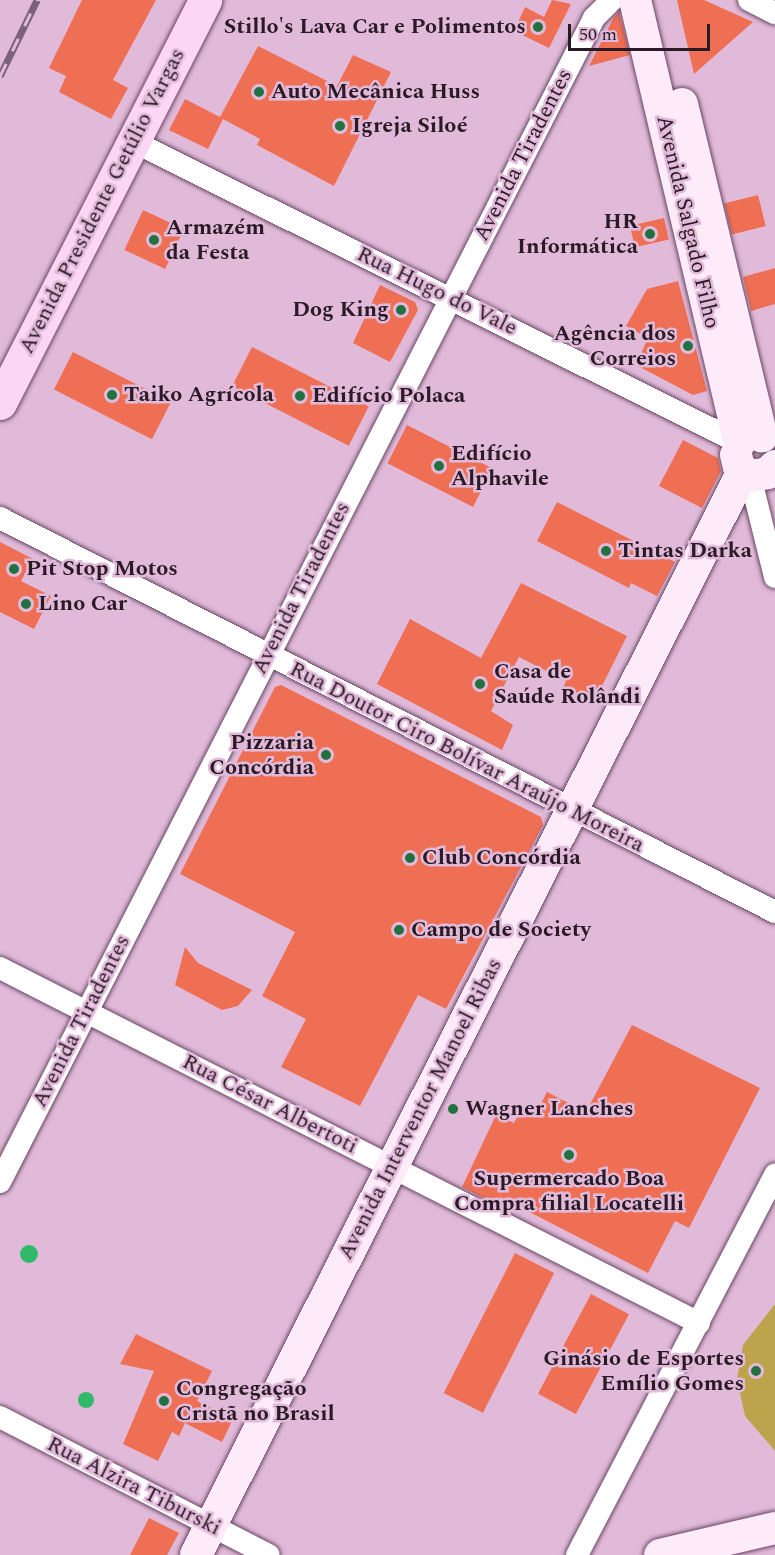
<!DOCTYPE html>
<meta charset="utf-8">
<style>
body{margin:0}
#map{position:relative;width:775px;height:1555px;overflow:hidden;background:#e1bad9;font-family:Spectral,serif}
div>[style]{position:absolute}
.green>*{inset:0;background:#bda34c}
.water>*{inset:0;background:#2fb969}
.round{border-radius:50%}
.building>*{inset:0;background:#ef6f55;transform-origin:0 0}
.roads{filter:drop-shadow(0 0 2px #694864) drop-shadow(0 0 2px #694864)}
.street>*{height:22px;margin:-11px;padding:0 11px;transform-origin:11px;border-radius:11px;background:#fff}
.secondary>*{height:32px;margin:-16px;padding:0 16px;transform-origin:16px;border-radius:16px;background:#feebfa}
.primary>*{height:33px;margin:-16.5px;padding:0 16.5px;transform-origin:16.5px;border-radius:16.5px;background:#fcd7f5}
.rail>*{height:7px;margin-top:-3.5px;transform-origin:0;background:repeating-linear-gradient(90deg,#e1bad9 0 14px,#7c6277 0 28px);box-sizing:border-box;border-block:2px solid #7c6277}
.dots>*{width:16px;height:16px;translate:-50% -50%;box-sizing:border-box;border:3px solid #e1bad9;border-radius:50%}
span{translate:-50% -50%;white-space:nowrap;text-align:center;line-height:1.15;-webkit-text-stroke:5px #e1bad9;paint-order:stroke}
.poi-label{font-size:22px;color:#291a26;font-weight:700}
.right{translate:-100% -50%;text-align:right}
.left{translate:0 -50%;text-align:left}
.street-label{font-size:22px;color:#291a26}
.scale{position:absolute;left:568px;top:24px;width:142px;height:27px;box-sizing:border-box;border:3px solid #291a26;border-top:0;padding-left:8px;font-size:18px;line-height:21px;white-space:nowrap;color:#291a26;-webkit-text-stroke:4px #e1bad9;paint-order:stroke}
</style>
<div id="map">
<div class="green">
<div style="clip-path:polygon(775px 1304px,775px 1451px,745px 1416px,737px 1380px,743px 1345px)"></div>
</div>
<div class="water">
<div class="round" style="left:20px;top:1245px;width:18px;height:18px"></div>
<div class="round" style="left:78px;top:1392px;width:16px;height:16px"></div>
</div>
<div class="building">
<div style="clip-path:polygon(82px 0,156px 0,113px 80px,128px 88px,111px 119px,59px 92px,66px 76px,49px 68px)"></div>
<div style="clip-path:polygon(552px 0,571px 4px,549px 48px,514px 31px,525px 7px,544px 17px)"></div>
<div style="clip-path:polygon(677px 0,704px 0,753px 22px,694px 74px)"></div>
<div style="clip-path:polygon(619px 12px,630px 55px,589px 66px,614px 17px)"></div>
<div style="clip-path:polygon(258px 46px,337px 86px,353px 55px,391px 72px,334px 186px,257px 145px,260px 139px,223px 119px,208px 149px,169px 130px,185px 99px,220px 117px)"></div>
<div style="left:758px;top:195px;width:32px;height:35px;rotate:76deg"></div>
<div style="left:143px;top:210px;width:45px;height:44px;rotate:25deg"></div>
<div style="left:664px;top:218px;width:22px;height:35px;rotate:77deg"></div>
<div style="clip-path:polygon(775px 268px,775px 304px,751px 311px,743px 277px)"></div>
<div style="clip-path:polygon(678px 281px,707px 391px,693px 395px,636px 365px,648px 338px,626px 326px,647px 289px)"></div>
<div style="clip-path:polygon(380px 285px,415px 302px,418px 310px,390px 362px,353px 343px)"></div>
<div style="left:252px;top:347px;width:131px;height:44px;rotate:27deg"></div>
<div style="left:73px;top:352px;width:110px;height:42px;rotate:27deg"></div>
<div style="left:407px;top:425px;width:96px;height:43px;rotate:27deg"></div>
<div style="clip-path:polygon(683px 440px,718px 458px,721px 471px,702px 508px,659px 486px)"></div>
<div style="clip-path:polygon(557px 502px,675px 562px,657px 596px,631px 583px,629px 588px,537px 541px)"></div>
<div style="clip-path:polygon(0 542px,33px 559px,21px 581px,51px 596px,34px 629px,0 612px)"></div>
<div style="clip-path:polygon(521px 583px,627px 636px,593px 704px,563px 688px,566px 681px,519px 657px,491px 711px,513px 725px,502px 750px,377px 684px,410px 619px,481px 658px)"></div>
<div style="clip-path:polygon(281px 685px,541px 817px,543px 825px,446px 1009px,418px 995px,360px 1106px,281px 1067px,306px 1019px,262px 996px,295px 932px,180px 874px,275px 687px)"></div>
<div style="clip-path:polygon(185px 947px,198px 963px,252px 990px,238px 1006px,222px 1010px,175px 985px)"></div>
<div style="clip-path:polygon(632px 1025px,760px 1088px,689px 1228px,675px 1221px,648px 1273px,500px 1197px,497px 1205px,462px 1187px,496px 1115px,514px 1123px,522px 1108px,535px 1115px,547px 1092px,586px 1112px)"></div>
<div style="left:515px;top:1253px;width:44px;height:157px;rotate:27deg"></div>
<div style="left:591px;top:1294px;width:43px;height:113px;rotate:28deg"></div>
<div style="clip-path:polygon(136px 1334px,212px 1371px,197px 1401px,233px 1419px,222px 1442px,185px 1423px,179px 1436px,172px 1432px,158px 1461px,123px 1444px,154px 1371px,120px 1364px)"></div>
<div style="clip-path:polygon(149px 1518px,179px 1533px,167px 1555px,130px 1555px)"></div>
</div>
<div class="roads">
<div class="street">
<div style="left:749px;top:0;width:29px;rotate:27deg"></div>
<div style="left:132px;top:141px;width:679px;rotate:26.41deg"></div>
<div style="left:750px;top:476px;width:104px;rotate:76.1deg"></div>
<div style="left:0;top:518px;width:869px;rotate:26.95deg"></div>
<div style="left:0;top:968px;width:784px;rotate:26.92deg"></div>
<div style="left:0;top:1182px;width:1307px;rotate:-62.96deg"></div>
<div style="left:594px;top:18px;width:25px;rotate:-45deg"></div>
<div style="left:0;top:1417px;width:302px;rotate:27.2deg"></div>
<div style="left:577px;top:1555px;width:429px;rotate:-62.5deg"></div>
</div>
<div class="secondary">
<div style="left:635px;top:0;width:455px;rotate:76.7deg"></div>
<div style="left:682px;top:104px;width:342px;rotate:76.5deg"></div>
<div style="left:736px;top:455px;width:12px;rotate:76deg"></div>
<div style="left:739px;top:467px;width:14px;rotate:39deg"></div>
<div style="left:750px;top:476px;width:18px;rotate:-9deg"></div>
<div style="left:768px;top:473px;width:10px;rotate:-45deg"></div>
<div style="left:196px;top:1555px;width:1214px;rotate:-63.22deg"></div>
<div style="left:660px;top:1555px;width:118px;rotate:-13.2deg"></div>
</div>
<div class="primary">
<div style="left:0;top:403px;width:452px;rotate:-63deg"></div>
</div>
</div>
<div class="rail">
<div style="left:0;top:76px;width:85px;rotate:-64deg"></div>
</div>
<div class="dots">
<div style="left:538px;top:27px;background:#227141"></div>
<div style="left:259px;top:92px;background:#227141"></div>
<div style="left:340px;top:126px;background:#227141"></div>
<div style="left:650px;top:234px;background:#227141"></div>
<div style="left:154px;top:240px;background:#227141"></div>
<div style="left:401px;top:310px;background:#227141"></div>
<div style="left:688px;top:346px;background:#227141"></div>
<div style="left:112px;top:395px;background:#227141"></div>
<div style="left:300px;top:396px;background:#227141"></div>
<div style="left:439px;top:466px;background:#227141"></div>
<div style="left:606px;top:551px;background:#227141"></div>
<div style="left:14px;top:569px;background:#227141"></div>
<div style="left:26px;top:604px;background:#227141"></div>
<div style="left:480px;top:684px;background:#227141"></div>
<div style="left:326px;top:755px;background:#227141"></div>
<div style="left:410px;top:858px;background:#227141"></div>
<div style="left:399px;top:930px;background:#227141"></div>
<div style="left:453px;top:1109px;background:#227141"></div>
<div style="left:569px;top:1155px;background:#227141"></div>
<div style="left:756px;top:1371px;background:#227141"></div>
<div style="left:164px;top:1401px;background:#227141"></div>
</div>
<div class="poi-label">
<span class="right" style="left:526px;top:27px">Stillo's Lava Car e Polimentos</span>
<span class="left" style="left:271px;top:92px">Auto Mecânica Huss</span>
<span class="left" style="left:352px;top:126px">Igreja Siloé</span>
<span class="right" style="left:638px;top:234px">HR<br>Informática</span>
<span class="left" style="left:166px;top:240px">Armazém<br>da Festa</span>
<span class="right" style="left:389px;top:310px">Dog King</span>
<span class="right" style="left:676px;top:346px">Agência dos<br>Correios</span>
<span class="left" style="left:124px;top:395px">Taiko Agrícola</span>
<span class="left" style="left:312px;top:396px">Edifício Polaca</span>
<span class="left" style="left:451px;top:466px">Edifício<br>Alphavile</span>
<span class="left" style="left:618px;top:551px">Tintas Darka</span>
<span class="left" style="left:26px;top:569px">Pit Stop Motos</span>
<span class="left" style="left:38px;top:604px">Lino Car</span>
<span class="left" style="left:494px;top:684px">Casa de<br>Saúde Rolândi</span>
<span class="right" style="left:314px;top:755px">Pizzaria<br>Concórdia</span>
<span class="left" style="left:422px;top:858px">Club Concórdia</span>
<span class="left" style="left:411px;top:930px">Campo de Society</span>
<span class="left" style="left:465px;top:1109px">Wagner Lanches</span>
<span style="left:569px;top:1191px">Supermercado Boa<br>Compra filial Locatelli</span>
<span class="right" style="left:744px;top:1371px">Ginásio de Esportes<br>Emílio Gomes</span>
<span class="left" style="left:176px;top:1401px">Congregação<br>Cristã no Brasil</span>
</div>
<div class="street-label">
<span style="left:523px;top:155px;rotate:-63deg">Avenida Tiradentes</span>
<span style="left:102px;top:201px;rotate:-63deg">Avenida Presidente Getúlio Vargas</span>
<span style="left:688px;top:222px;rotate:77deg">Avenida Salgado Filho</span>
<span style="left:437px;top:291px;rotate:26deg">Rua Hugo do Vale</span>
<span style="left:301px;top:588px;rotate:-63deg">Avenida Tiradentes</span>
<span style="left:467px;top:757px;rotate:27deg">Rua Doutor Ciro Bolívar Araújo Moreira</span>
<span style="left:81px;top:1021px;rotate:-63deg">Avenida Tiradentes</span>
<span style="left:270px;top:1104px;rotate:27deg">Rua César Albertoti</span>
<span style="left:420px;top:1109px;rotate:-63deg">Avenida Interventor Manoel Ribas</span>
<span style="left:134px;top:1486px;rotate:27deg">Rua Alzira Tiburski</span>
</div>
<div class="scale">50 m</div>
</div>
